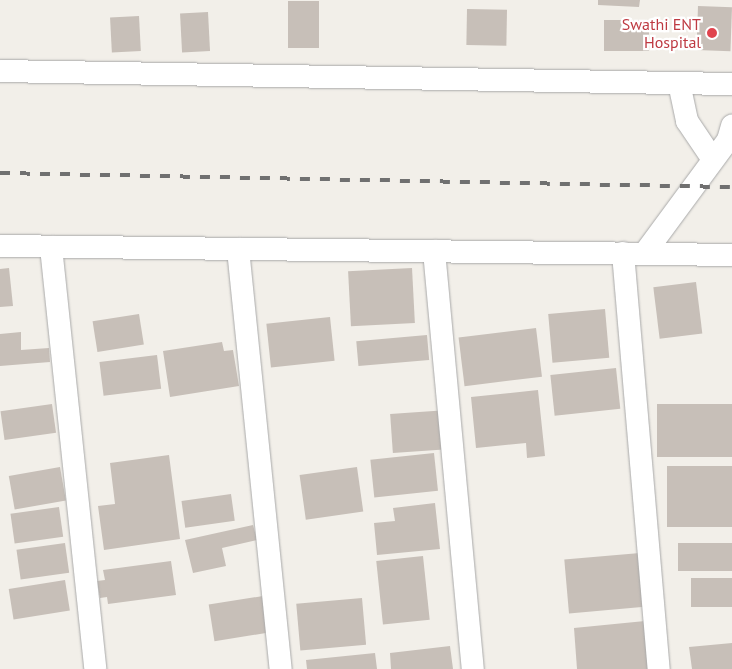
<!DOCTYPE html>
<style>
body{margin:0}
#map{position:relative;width:732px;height:669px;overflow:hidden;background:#f2efe9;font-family:"PT Sans",sans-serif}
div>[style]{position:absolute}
.building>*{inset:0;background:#c7bfb8;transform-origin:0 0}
.roads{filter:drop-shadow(0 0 1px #a9a9a9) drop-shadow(0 0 1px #a9a9a9)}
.minor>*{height:22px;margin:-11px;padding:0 11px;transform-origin:11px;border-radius:11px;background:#fff}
.rail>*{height:4px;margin-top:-2px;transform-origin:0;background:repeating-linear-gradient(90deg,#707070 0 10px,transparent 0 20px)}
.dots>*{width:14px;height:14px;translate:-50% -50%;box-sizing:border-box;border:2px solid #fff;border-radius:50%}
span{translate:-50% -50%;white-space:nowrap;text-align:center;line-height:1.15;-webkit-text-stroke:4.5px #fff;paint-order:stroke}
.health-label{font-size:16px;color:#be3a42}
.right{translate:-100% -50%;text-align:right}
</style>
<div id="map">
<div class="building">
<div style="clip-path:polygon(598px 0,640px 0,639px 7px,598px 5px)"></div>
<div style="left:288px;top:1px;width:31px;height:47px"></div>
<div style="left:698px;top:6px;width:34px;height:44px;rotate:2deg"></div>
<div style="left:467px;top:9px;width:40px;height:36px;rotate:1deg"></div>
<div style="left:208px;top:12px;width:39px;height:28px;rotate:87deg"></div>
<div style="left:139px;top:16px;width:35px;height:29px;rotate:87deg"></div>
<div style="left:604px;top:20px;width:45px;height:31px"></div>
<div style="clip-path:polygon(9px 268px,13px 306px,0 307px,0 269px)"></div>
<div style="left:412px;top:268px;width:55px;height:64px;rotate:87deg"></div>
<div style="left:696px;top:282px;width:52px;height:43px;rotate:83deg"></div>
<div style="left:605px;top:309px;width:49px;height:57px;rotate:85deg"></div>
<div style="left:139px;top:314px;width:31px;height:47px;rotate:81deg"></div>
<div style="left:330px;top:317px;width:44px;height:64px;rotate:84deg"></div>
<div style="left:536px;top:328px;width:49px;height:78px;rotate:83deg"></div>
<div style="clip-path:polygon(21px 332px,21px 350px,49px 348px,50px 362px,0 366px,0 334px)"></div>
<div style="left:427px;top:335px;width:25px;height:71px;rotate:85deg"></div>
<div style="clip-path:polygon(222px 342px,224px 351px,233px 350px,239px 386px,170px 397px,163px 351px)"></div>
<div style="left:157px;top:355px;width:34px;height:58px;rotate:83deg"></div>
<div style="left:616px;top:368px;width:41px;height:66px;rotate:84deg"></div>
<div style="clip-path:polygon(538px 390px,545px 456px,527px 458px,526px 443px,476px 448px,471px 397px)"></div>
<div style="left:52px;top:404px;width:29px;height:52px;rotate:82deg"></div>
<div style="left:732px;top:404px;width:53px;height:75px;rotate:90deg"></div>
<div style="left:448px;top:410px;width:39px;height:58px;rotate:86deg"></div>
<div style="left:434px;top:453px;width:38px;height:64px;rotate:84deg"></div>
<div style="clip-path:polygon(169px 455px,180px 539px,104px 550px,98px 506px,115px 504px,110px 463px)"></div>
<div style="left:732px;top:466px;width:61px;height:65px;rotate:90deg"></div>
<div style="left:60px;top:467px;width:34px;height:52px;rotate:80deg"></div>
<div style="left:357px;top:467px;width:45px;height:58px;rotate:82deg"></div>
<div style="left:231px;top:494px;width:27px;height:50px;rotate:82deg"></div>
<div style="clip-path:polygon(435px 503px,440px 549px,377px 555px,374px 523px,395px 521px,393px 508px)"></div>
<div style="left:59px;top:507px;width:30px;height:49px;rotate:82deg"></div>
<div style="clip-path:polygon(253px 525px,257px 540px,222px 548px,226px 566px,193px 573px,185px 540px)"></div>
<div style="left:65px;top:543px;width:30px;height:49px;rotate:82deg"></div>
<div style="left:732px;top:543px;width:28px;height:54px;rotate:90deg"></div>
<div style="left:640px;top:553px;width:54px;height:76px;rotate:85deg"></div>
<div style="left:423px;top:556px;width:64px;height:47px;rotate:84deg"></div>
<div style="clip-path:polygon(171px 561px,176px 595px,108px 604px,107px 597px,100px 598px,97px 581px,105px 580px,103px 570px)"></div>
<div style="left:732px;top:578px;width:29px;height:41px;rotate:90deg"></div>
<div style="left:65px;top:580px;width:31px;height:57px;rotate:81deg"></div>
<div style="left:263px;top:596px;width:37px;height:55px;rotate:81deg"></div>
<div style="left:362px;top:598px;width:47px;height:66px;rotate:85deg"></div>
<div style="clip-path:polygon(645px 621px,649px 669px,577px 669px,574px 628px)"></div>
<div style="clip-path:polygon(732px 643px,732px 669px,692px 669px,689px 647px)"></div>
<div style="clip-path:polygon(450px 646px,453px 669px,391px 669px,390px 653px)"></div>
<div style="clip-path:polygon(375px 653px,377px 669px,307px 669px,306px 660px)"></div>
</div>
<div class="roads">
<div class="minor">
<div style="left:0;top:71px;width:732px;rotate:1.02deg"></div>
<div style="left:679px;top:83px;width:39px;rotate:78deg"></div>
<div style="left:687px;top:121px;width:45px;rotate:56deg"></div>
<div style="left:0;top:246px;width:732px;rotate:0.7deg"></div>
<div style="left:51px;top:247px;width:424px;rotate:84deg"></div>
<div style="left:238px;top:249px;width:422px;rotate:84.2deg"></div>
<div style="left:434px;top:251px;width:420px;rotate:84.7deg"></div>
<div style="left:623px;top:253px;width:418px;rotate:85.1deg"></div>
<div style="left:644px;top:254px;width:142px;rotate:-53.6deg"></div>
<div style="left:728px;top:140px;width:15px;rotate:-74deg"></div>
</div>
</div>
<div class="rail">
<div style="left:0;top:173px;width:732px;rotate:1.1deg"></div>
</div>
<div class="dots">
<div style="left:712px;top:33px;background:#e0444e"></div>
</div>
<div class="health-label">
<span class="right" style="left:701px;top:33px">Swathi ENT<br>Hospital</span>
</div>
</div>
